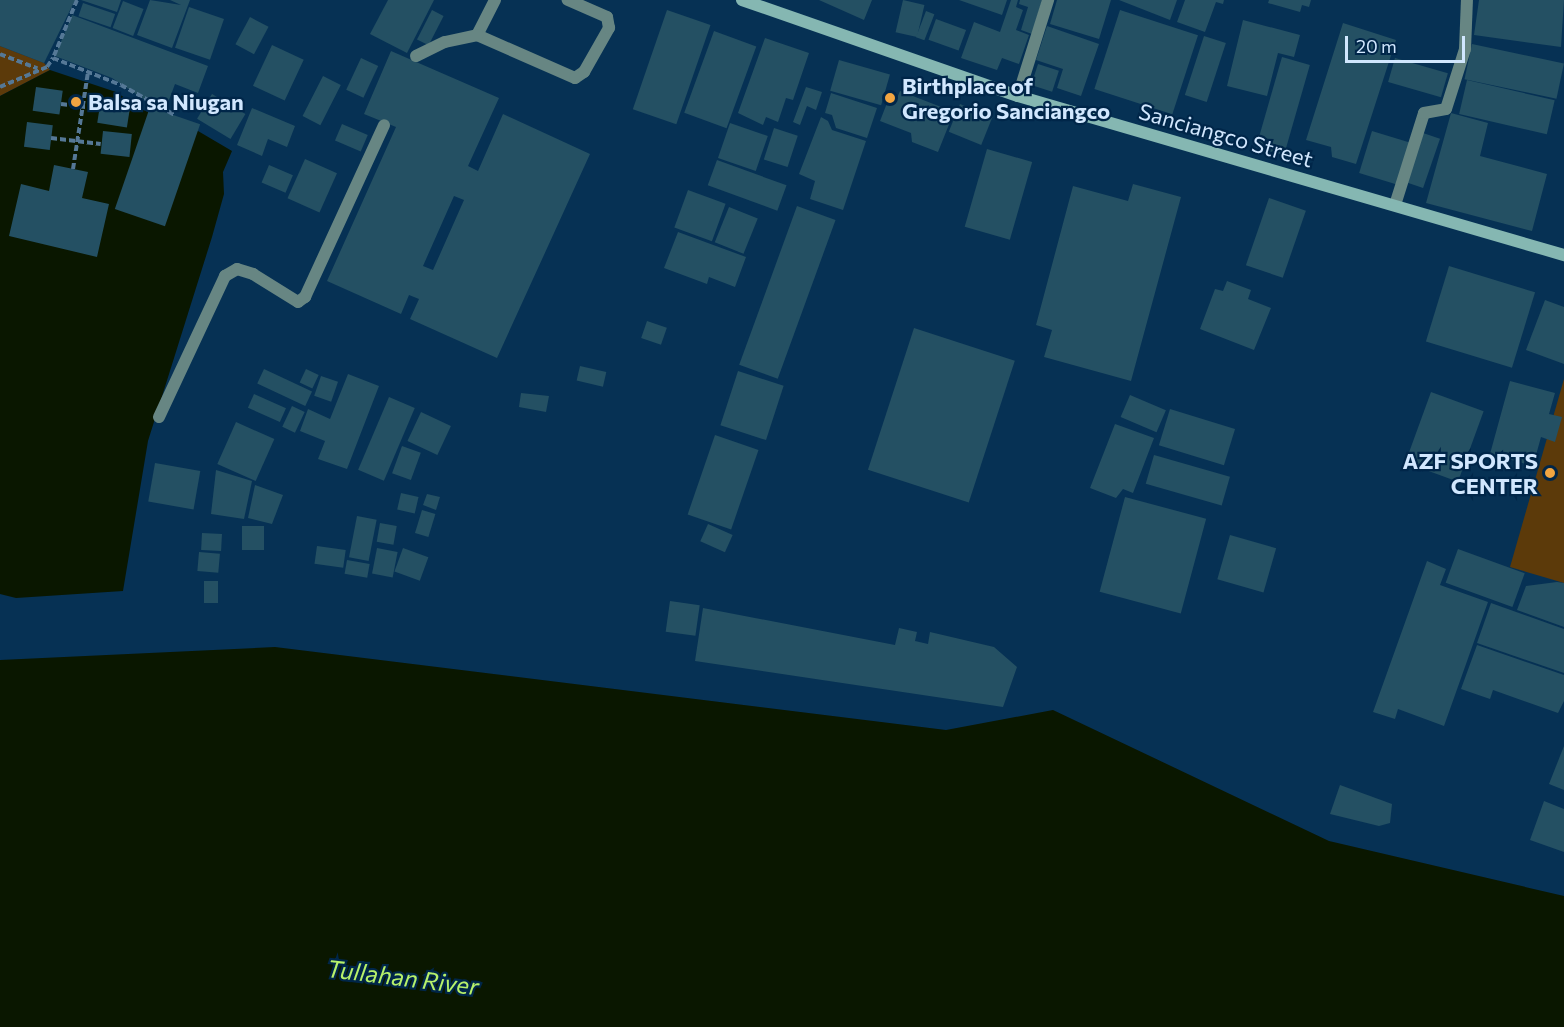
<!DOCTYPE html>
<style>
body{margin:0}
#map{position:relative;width:1564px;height:1027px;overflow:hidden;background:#063154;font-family:Commissioner,sans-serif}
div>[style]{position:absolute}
.green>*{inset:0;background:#5c3a0a}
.water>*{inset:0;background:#0a1700}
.building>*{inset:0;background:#245063;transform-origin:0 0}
.path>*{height:4px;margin-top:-2px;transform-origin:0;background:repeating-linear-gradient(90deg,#557896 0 6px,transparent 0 9px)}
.lane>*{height:12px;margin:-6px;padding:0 6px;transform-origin:6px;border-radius:6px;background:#678683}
.street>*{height:12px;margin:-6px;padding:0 6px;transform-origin:6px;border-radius:6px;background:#678683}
.secondary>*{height:12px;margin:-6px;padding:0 6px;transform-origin:6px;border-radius:6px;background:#85b7b2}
.dots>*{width:16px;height:16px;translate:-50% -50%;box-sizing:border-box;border:3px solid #002649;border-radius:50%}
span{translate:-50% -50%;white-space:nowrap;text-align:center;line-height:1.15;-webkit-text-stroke:4.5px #002649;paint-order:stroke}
.poi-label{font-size:22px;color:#d1e7fe;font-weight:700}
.left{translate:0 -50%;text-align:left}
.right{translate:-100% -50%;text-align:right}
.street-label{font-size:22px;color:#d1e7fe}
.water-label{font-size:24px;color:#b7f16a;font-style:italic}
.scale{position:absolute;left:1345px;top:36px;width:120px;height:27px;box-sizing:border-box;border:3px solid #d1e7fe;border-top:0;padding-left:8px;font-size:18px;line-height:21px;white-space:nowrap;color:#d1e7fe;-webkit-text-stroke:4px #002649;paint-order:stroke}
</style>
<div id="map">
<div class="green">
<div style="clip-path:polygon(0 46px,44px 63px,50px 70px,0 96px)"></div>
<div style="clip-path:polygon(1564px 379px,1564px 583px,1510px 567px)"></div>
</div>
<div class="water">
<div style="clip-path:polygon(50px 70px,116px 92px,143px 110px,198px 131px,232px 151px,223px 172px,224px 194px,212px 237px,148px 441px,123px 591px,16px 598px,0 594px,0 96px)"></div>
<div style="clip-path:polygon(275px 647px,946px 730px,1053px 710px,1329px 841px,1564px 896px,1564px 1027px,0 1027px,0 660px)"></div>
</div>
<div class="building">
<div style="clip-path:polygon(0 0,75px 0,44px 63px,0 46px)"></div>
<div style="clip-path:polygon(81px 0,121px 0,117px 12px)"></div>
<div style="clip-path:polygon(150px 0,181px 5px,170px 0,190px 0,172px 48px,137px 35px)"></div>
<div style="clip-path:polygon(388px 0,434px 0,407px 53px,370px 34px)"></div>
<div style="clip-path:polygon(819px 0,872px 0,864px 20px)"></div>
<div style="left:903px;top:0;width:22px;height:33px;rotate:13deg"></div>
<div style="clip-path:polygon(959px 0,1007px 0,1002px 15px)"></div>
<div style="clip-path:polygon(1011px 0,1018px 0,1016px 7px,1023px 10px,1016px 30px,1029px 35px,1019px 64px,1002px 58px,997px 70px,961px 58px,974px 22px,1000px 32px)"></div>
<div style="clip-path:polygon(1020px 0,1042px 0,1032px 34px,1021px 30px,1028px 7px,1019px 4px)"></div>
<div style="clip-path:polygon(1057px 0,1111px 0,1099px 39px,1050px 24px)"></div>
<div style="clip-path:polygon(1119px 0,1177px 0,1170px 20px)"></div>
<div style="clip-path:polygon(1185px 0,1224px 0,1223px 4px,1216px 2px,1205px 32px,1177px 22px)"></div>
<div style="clip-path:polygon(1269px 0,1311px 0,1309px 7px,1302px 5px,1300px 12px,1268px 3px)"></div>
<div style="clip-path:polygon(1479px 0,1564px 0,1561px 47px,1474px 35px)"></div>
<div style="left:123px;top:1px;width:22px;height:29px;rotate:21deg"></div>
<div style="left:83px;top:3px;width:34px;height:14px;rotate:19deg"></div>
<div style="left:189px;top:7px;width:37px;height:43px;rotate:19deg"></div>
<div style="left:432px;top:10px;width:13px;height:33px;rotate:27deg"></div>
<div style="left:667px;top:10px;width:46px;height:105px;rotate:19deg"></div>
<div style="left:1120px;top:10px;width:82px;height:83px;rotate:18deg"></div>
<div style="left:926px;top:11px;width:9px;height:28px;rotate:21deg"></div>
<div style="clip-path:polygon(72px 15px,208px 66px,198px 93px,175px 84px,166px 108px,145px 100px,112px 78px,55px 56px)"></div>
<div style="left:250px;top:17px;width:21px;height:31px;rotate:28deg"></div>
<div style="left:936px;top:19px;width:32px;height:22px;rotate:20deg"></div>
<div style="clip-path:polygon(1243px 20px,1300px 35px,1294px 57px,1278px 53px,1267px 96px,1227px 86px)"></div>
<div style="clip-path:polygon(1343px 23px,1396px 40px,1356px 164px,1332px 157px,1331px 147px,1306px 140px)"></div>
<div style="clip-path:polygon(1047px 26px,1099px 44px,1081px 96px,1057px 88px,1063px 69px,1036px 60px)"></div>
<div style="left:714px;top:31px;width:45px;height:87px;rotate:20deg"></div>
<div style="left:1204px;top:36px;width:23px;height:62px;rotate:18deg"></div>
<div style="clip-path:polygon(765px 38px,809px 53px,793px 100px,786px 98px,778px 122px,766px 117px,763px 125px,738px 113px)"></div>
<div style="left:1472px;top:44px;width:94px;height:36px;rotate:12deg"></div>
<div style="left:272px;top:45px;width:35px;height:45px;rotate:25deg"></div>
<div style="clip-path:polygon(evenodd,391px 51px,499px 98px,468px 166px,478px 171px,503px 114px,590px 154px,497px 358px,410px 319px,419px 299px,409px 295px,401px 314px,327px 281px,396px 127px,364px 114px,391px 51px,454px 196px,464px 200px,433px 270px,423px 266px,454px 196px)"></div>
<div style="left:1282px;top:57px;width:29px;height:94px;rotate:16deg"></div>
<div style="left:361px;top:58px;width:19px;height:35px;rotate:25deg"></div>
<div style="left:1395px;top:58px;width:55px;height:25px;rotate:16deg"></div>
<div style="left:839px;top:60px;width:53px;height:32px;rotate:16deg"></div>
<div style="left:1038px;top:64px;width:22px;height:22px;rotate:18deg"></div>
<div style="left:323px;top:76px;width:20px;height:45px;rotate:27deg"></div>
<div style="left:1467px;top:80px;width:90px;height:35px;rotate:13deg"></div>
<div style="left:36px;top:87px;width:27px;height:24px;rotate:8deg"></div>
<div style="clip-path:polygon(806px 87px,822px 92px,816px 110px,807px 106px,800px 125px,793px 122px)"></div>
<div style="clip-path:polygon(900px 91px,954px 112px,938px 152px,912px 142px,911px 133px,880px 121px,887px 103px,894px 105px)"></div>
<div style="clip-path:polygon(831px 93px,877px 108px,867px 138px,836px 128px,832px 115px,825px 113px)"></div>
<div style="left:212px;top:94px;width:39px;height:29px;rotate:31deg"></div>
<div style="left:101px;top:99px;width:30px;height:24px;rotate:9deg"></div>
<div style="left:960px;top:104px;width:35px;height:30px;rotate:22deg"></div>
<div style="left:150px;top:107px;width:53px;height:108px;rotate:19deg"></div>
<div style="clip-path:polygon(252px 108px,295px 126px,287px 147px,268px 139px,262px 156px,237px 145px)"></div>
<div style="clip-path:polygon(1451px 113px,1488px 123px,1480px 156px,1547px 174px,1532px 231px,1426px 203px)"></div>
<div style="clip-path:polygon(821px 117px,828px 121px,832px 130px,866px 141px,843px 210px,810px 199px,815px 181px,799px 174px)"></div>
<div style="left:27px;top:122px;width:26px;height:25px;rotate:7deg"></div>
<div style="left:730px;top:123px;width:40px;height:37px;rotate:19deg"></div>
<div style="left:342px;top:124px;width:28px;height:18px;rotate:23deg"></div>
<div style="left:774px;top:128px;width:25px;height:33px;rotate:18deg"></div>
<div style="left:103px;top:131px;width:29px;height:23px;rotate:6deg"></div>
<div style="left:1372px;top:131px;width:42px;height:44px;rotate:17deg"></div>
<div style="left:1423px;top:133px;width:18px;height:52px;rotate:19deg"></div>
<div style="left:987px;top:149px;width:47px;height:81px;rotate:16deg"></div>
<div style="left:305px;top:159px;width:35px;height:43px;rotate:24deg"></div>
<div style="left:717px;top:160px;width:74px;height:27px;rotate:20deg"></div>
<div style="clip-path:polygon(54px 165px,88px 172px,82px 198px,109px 204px,97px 257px,9px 236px,21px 184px,49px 191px)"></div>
<div style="left:269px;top:165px;width:26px;height:19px;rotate:23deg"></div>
<div style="clip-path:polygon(1133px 184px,1181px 197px,1131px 381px,1044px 357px,1052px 330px,1036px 325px,1073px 186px,1128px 201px)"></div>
<div style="left:688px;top:190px;width:40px;height:40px;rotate:20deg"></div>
<div style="left:1269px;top:198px;width:39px;height:71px;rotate:19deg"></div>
<div style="left:797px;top:206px;width:41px;height:169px;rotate:20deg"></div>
<div style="left:729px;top:207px;width:31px;height:38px;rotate:22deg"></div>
<div style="clip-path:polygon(678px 232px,746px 257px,735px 287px,709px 277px,707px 284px,664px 268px)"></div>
<div style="left:1449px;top:266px;width:90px;height:79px;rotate:17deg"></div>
<div style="clip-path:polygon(1227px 281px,1251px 290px,1248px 299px,1271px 308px,1254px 350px,1200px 329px,1215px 289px,1223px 291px)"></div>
<div style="clip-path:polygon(1545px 300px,1564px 307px,1564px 364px,1526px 350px)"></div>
<div style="left:647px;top:321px;width:21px;height:18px;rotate:19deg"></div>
<div style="left:914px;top:328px;width:106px;height:149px;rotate:18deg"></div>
<div style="left:580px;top:366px;width:27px;height:15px;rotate:13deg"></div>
<div style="left:264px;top:369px;width:53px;height:16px;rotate:25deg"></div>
<div style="left:306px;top:369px;width:14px;height:15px;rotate:25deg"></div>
<div style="left:738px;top:371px;width:48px;height:57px;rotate:18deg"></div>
<div style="clip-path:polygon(348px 374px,379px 386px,347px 469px,318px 459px,325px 441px,300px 431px,308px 409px,330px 419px)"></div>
<div style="left:321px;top:376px;width:18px;height:21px;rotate:19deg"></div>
<div style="clip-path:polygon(1510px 381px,1555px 393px,1549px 414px,1562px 417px,1555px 442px,1541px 437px,1533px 466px,1490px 454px)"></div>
<div style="left:1431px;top:392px;width:56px;height:75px;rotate:20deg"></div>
<div style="clip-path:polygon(521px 393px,549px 396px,546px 412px,519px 407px)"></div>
<div style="left:254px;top:394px;width:35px;height:15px;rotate:24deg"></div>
<div style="left:1130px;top:395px;width:39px;height:24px;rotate:23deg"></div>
<div style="left:389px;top:397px;width:28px;height:79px;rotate:23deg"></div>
<div style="left:292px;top:406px;width:14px;height:23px;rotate:25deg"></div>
<div style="left:1170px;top:409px;width:68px;height:38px;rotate:17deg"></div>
<div style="left:421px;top:412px;width:33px;height:32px;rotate:25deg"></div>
<div style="left:236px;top:422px;width:42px;height:46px;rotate:24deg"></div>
<div style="clip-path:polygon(1115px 424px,1154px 438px,1133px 493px,1123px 489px,1116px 498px,1090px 488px)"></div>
<div style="left:715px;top:435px;width:46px;height:84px;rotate:19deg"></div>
<div style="left:402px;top:446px;width:20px;height:29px;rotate:20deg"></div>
<div style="left:1154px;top:455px;width:79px;height:30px;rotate:16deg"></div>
<div style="left:155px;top:463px;width:46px;height:39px;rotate:10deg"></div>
<div style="clip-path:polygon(216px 470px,252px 481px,244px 519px,211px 514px)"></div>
<div style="clip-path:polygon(255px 485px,283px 495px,272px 524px,248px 518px)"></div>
<div style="left:401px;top:493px;width:18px;height:17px;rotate:13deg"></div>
<div style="clip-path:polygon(427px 494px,440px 497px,436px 510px,423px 505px)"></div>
<div style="left:1125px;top:497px;width:84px;height:98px;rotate:15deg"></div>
<div style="left:422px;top:510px;width:14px;height:24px;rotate:17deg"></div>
<div style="left:357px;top:516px;width:20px;height:42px;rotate:11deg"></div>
<div style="left:380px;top:523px;width:17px;height:19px;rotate:10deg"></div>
<div style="left:708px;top:524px;width:27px;height:19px;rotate:24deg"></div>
<div style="left:242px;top:526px;width:22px;height:24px"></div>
<div style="left:202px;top:533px;width:20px;height:17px;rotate:3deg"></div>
<div style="left:1230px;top:535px;width:48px;height:46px;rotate:16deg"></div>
<div style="left:317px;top:546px;width:29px;height:18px;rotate:8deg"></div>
<div style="left:377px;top:548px;width:21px;height:26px;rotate:11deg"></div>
<div style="left:403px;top:548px;width:27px;height:25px;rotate:20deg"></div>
<div style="left:1458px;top:549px;width:71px;height:36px;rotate:20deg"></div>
<div style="left:199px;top:552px;width:21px;height:19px;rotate:5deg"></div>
<div style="left:347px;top:560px;width:23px;height:14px;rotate:10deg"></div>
<div style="clip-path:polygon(1427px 561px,1446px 569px,1440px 585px,1488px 602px,1444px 726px,1398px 709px,1395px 719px,1373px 712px)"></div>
<div style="left:204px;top:581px;width:14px;height:22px"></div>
<div style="clip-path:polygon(1557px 582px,1564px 583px,1564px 627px,1517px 610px,1526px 586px)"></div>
<div style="left:670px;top:601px;width:30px;height:31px;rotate:8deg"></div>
<div style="clip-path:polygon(1491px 603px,1564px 629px,1564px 673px,1477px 643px)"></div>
<div style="clip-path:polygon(703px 608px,895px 645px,899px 628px,917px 632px,915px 641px,928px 644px,930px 632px,994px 647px,1017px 667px,1003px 707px,695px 661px)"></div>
<div style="clip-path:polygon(1477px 645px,1564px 675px,1564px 701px,1558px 713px,1493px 690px,1490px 699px,1461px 689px)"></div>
<div style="clip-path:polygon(1564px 746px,1564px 790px,1549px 784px)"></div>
<div style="clip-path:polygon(1340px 785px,1392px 804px,1390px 823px,1379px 826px,1330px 814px)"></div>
<div style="clip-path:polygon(1544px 801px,1564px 809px,1564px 852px,1530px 840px)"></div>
</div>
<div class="path">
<div style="left:77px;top:0;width:63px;rotate:112.5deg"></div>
<div style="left:53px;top:58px;width:73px;rotate:21.7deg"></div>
<div style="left:121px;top:85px;width:62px;rotate:29.1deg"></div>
<div style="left:0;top:54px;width:40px;rotate:21deg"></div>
<div style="left:0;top:87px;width:51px;rotate:-23.1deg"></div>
<div style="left:47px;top:67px;width:11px;rotate:-56deg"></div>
<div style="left:61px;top:104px;width:39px;rotate:7deg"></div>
<div style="left:51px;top:138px;width:50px;rotate:6.8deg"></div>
<div style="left:73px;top:169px;width:98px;rotate:-81.2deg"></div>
</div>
<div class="lane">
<div style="left:495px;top:0;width:39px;rotate:117deg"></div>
<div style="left:477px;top:35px;width:107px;rotate:23.7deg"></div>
<div style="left:575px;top:78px;width:11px;rotate:-34deg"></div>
<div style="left:584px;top:72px;width:51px;rotate:-60.4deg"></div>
<div style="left:609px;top:28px;width:11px;rotate:-100deg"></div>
<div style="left:607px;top:17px;width:43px;rotate:-156.4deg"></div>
<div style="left:416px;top:56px;width:32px;rotate:-26deg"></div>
<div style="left:445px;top:42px;width:33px;rotate:-12deg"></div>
<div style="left:159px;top:417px;width:156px;rotate:-64.9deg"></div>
<div style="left:225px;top:276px;width:14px;rotate:-30deg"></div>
<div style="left:237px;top:269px;width:17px;rotate:17deg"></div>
<div style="left:253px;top:274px;width:53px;rotate:31.9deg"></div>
<div style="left:298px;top:302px;width:9px;rotate:-36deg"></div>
<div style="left:305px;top:297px;width:189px;rotate:-65.3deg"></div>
</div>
<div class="street">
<div style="left:1018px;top:96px;width:101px;rotate:-72.6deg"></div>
<div style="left:1395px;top:205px;width:96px;rotate:-72.5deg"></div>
<div style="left:1424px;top:113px;width:22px;rotate:-10deg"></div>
<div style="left:1446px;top:109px;width:63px;rotate:-72.4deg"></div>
<div style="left:1465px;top:49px;width:49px;rotate:-87.7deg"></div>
</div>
<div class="secondary">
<div style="left:742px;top:0;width:292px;rotate:19.2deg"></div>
<div style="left:1018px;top:96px;width:569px;rotate:16.24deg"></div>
</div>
<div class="dots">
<div style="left:890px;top:98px;background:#f2a541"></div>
<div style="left:76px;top:102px;background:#f2a541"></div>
<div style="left:1550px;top:473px;background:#f2a541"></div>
</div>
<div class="poi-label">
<span class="left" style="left:902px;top:98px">Birthplace of<br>Gregorio Sanciangco</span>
<span class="left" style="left:88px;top:102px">Balsa sa Niugan</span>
<span class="right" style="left:1538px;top:473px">AZF SPORTS<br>CENTER</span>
</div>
<div class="street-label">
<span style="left:1226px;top:135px;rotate:16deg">Sanciangco Street</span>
</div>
<div class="water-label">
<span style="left:403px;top:977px;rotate:7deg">Tullahan River</span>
</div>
<div class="scale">20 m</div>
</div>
